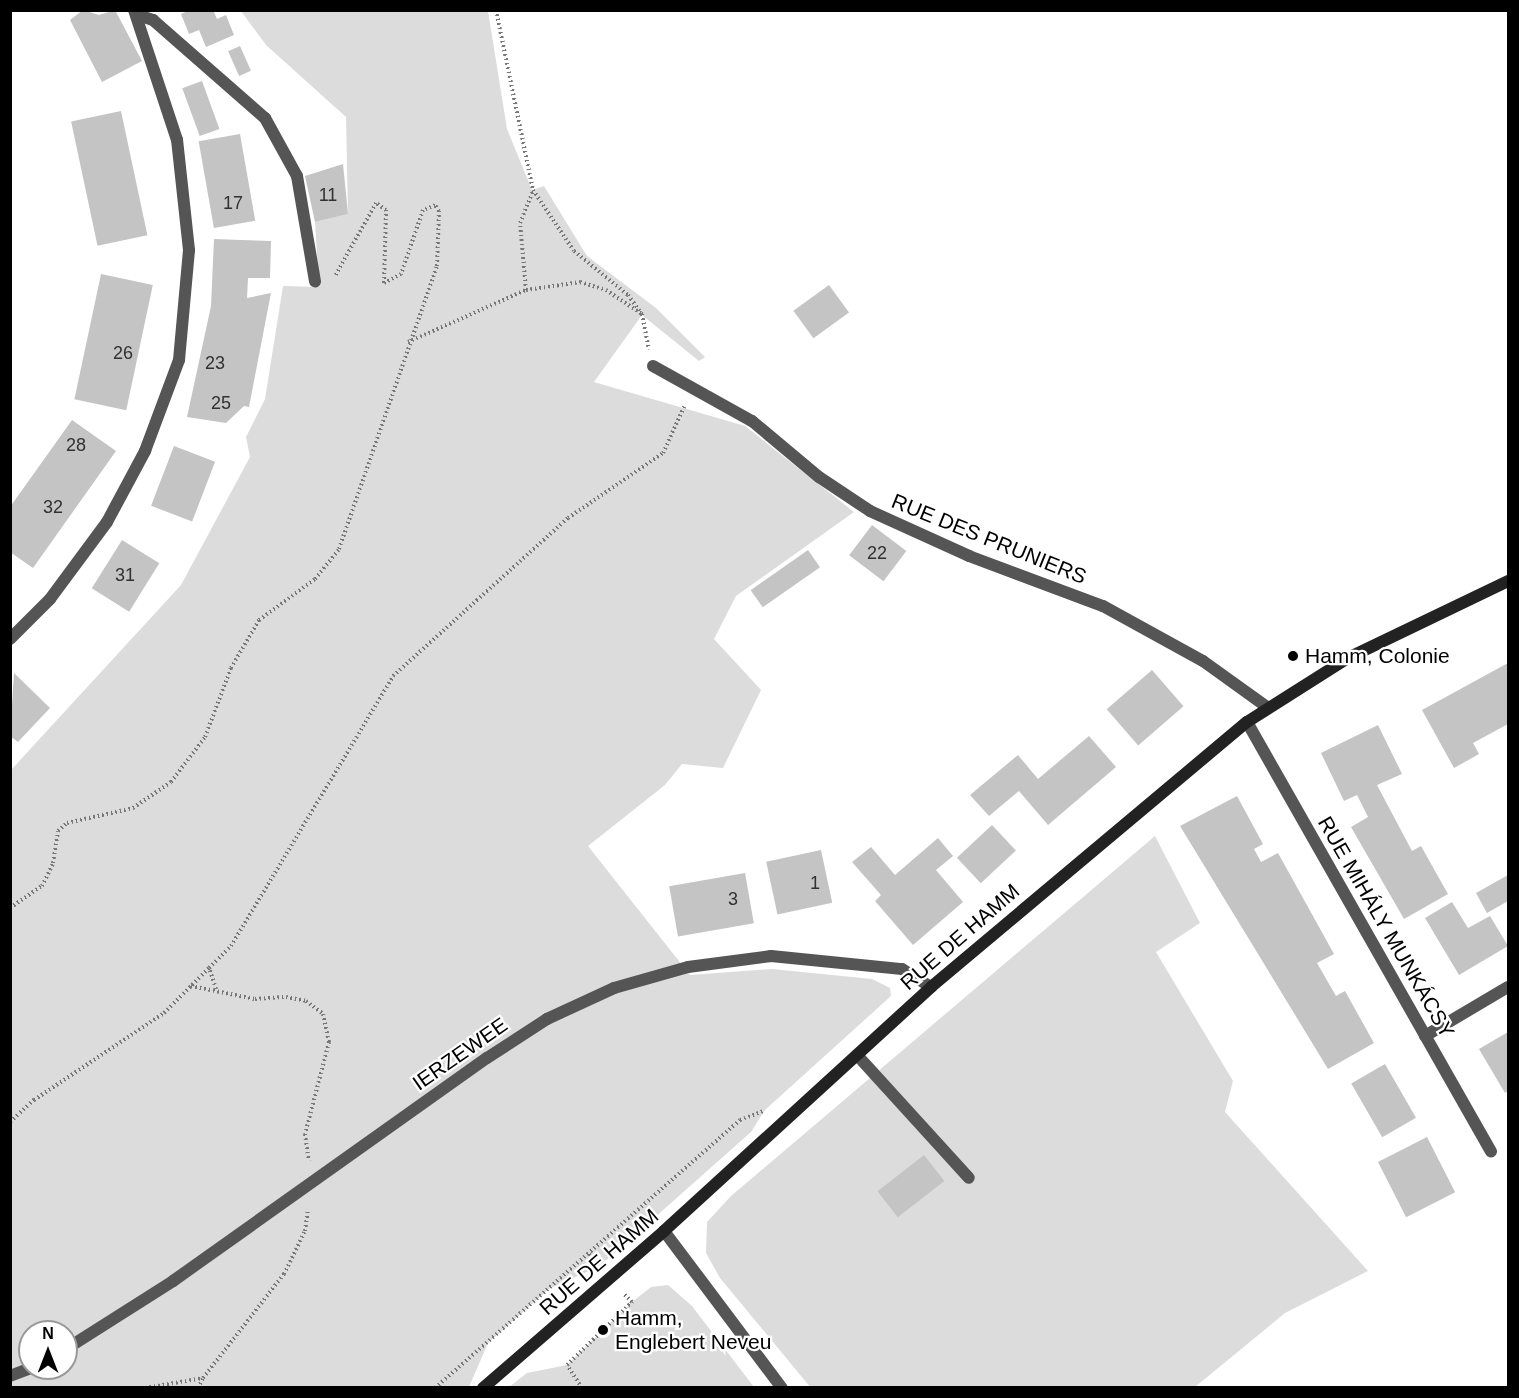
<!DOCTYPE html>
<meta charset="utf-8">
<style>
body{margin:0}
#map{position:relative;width:1519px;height:1398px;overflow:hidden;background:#fff;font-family:Helvetica,sans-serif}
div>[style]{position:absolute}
.green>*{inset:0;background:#dcdcdc}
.building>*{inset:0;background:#c4c4c4;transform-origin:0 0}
.path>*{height:4px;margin-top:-2px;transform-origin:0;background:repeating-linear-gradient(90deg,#777 0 1.5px,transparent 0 4.5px)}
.service>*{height:12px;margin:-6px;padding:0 6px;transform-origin:6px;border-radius:6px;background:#555}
.minor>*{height:12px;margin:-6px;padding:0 6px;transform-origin:6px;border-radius:6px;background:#555}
.secondary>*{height:12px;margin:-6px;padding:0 6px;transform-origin:6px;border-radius:6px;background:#222}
.dots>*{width:16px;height:16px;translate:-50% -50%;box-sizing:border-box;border:3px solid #fff;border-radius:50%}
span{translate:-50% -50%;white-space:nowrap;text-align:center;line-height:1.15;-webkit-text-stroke:4.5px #fff;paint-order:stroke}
.number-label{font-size:18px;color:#313131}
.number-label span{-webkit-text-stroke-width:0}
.street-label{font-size:21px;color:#000}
.poi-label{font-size:21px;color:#000}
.left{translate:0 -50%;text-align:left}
.frame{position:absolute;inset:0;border:12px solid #000;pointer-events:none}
.north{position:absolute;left:18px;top:1320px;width:60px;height:60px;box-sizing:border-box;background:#fff;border:2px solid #999;border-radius:50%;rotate:0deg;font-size:16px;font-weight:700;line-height:24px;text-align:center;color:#000}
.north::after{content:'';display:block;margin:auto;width:21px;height:27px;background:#000;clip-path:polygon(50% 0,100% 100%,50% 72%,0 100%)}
</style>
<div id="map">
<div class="green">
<div style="clip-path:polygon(evenodd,241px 11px,488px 11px,507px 129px,532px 190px,544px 186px,587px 256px,656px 308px,705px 357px,699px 361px,642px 315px,594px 382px,745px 426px,854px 512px,736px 596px,714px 639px,761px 690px,723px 768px,682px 764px,665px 785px,588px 846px,690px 975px,772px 969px,872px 979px,890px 988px,891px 996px,765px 1110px,751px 1132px,600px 1266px,549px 1289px,488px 1343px,469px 1387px,11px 1388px,11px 770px,181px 585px,250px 457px,246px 437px,265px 399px,283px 286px,319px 287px,315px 222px,348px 214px,346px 117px,266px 45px,241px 11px,30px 1332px,66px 1332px,66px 1368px,30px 1368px,30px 1332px)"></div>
<div style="clip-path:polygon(1155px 836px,1200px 923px,1156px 952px,1233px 1081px,1225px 1112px,1368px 1271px,1285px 1313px,1195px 1387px,811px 1388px,720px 1278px,706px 1253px,707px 1222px,731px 1196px)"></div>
<div style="clip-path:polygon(668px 1285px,692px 1306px,754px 1387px,509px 1387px,527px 1373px,567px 1365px,632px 1302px,651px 1287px)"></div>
</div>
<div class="building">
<div style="clip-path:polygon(83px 10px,99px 15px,115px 10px,142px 61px,102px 82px,70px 20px)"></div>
<div style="clip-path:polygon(190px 10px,213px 10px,217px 19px,226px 15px,234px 35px,206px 47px,199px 30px,189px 34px,181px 14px)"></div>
<div style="left:240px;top:46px;width:27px;height:13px;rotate:66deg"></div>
<div style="left:202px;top:81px;width:51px;height:21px;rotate:70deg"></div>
<div style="left:121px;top:111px;width:127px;height:51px;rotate:78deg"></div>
<div style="left:240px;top:134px;width:88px;height:42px;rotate:80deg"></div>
<div style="clip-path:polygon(343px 164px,348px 214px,315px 222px,305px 176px)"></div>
<div style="clip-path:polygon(214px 239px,271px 241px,270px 278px,248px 278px,247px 298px,271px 293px,249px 407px,244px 406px,226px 423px,187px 417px,211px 306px)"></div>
<div style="left:101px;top:274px;width:53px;height:128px;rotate:12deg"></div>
<div style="left:829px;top:285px;width:34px;height:44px;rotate:54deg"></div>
<div style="clip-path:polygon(72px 420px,116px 451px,33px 568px,10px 552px,10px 507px)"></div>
<div style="left:174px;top:446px;width:44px;height:64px;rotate:21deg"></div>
<div style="left:872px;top:525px;width:43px;height:38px;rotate:37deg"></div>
<div style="left:122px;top:540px;width:44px;height:57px;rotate:32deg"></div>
<div style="left:808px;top:550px;width:21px;height:70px;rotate:55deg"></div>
<div style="clip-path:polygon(1508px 663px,1508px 724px,1473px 743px,1479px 754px,1454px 768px,1422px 710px)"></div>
<div style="left:1152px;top:670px;width:48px;height:60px;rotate:49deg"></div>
<div style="clip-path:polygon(14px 673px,50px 708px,18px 742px,10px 736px)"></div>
<div style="clip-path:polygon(1378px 725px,1402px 774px,1377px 785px,1412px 851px,1421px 846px,1448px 894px,1404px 919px,1351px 827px,1368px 817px,1357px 795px,1344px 801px,1321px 753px)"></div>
<div style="clip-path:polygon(1089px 736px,1116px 767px,1048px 825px,1019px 791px,989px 816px,970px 795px,1018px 755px,1038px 779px)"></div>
<div style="clip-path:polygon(1237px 796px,1263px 844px,1254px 849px,1261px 862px,1278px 853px,1334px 954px,1317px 963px,1336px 996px,1345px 991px,1374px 1043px,1328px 1069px,1180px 826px)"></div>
<div style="left:992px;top:825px;width:35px;height:48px;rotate:47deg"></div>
<div style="clip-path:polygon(938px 838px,953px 856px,936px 870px,963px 902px,913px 945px,875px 901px,881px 895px,852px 862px,871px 847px,895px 875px)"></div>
<div style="left:821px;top:850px;width:54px;height:56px;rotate:78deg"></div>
<div style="left:745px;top:873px;width:51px;height:77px;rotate:80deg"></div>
<div style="clip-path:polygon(1508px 875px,1508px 901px,1487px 913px,1476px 893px)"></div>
<div style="clip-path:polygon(1452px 902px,1468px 928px,1490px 916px,1508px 946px,1459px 975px,1425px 918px)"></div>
<div style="clip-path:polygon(1508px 1032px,1508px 1091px,1505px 1093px,1479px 1049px)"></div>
<div style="left:1385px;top:1064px;width:62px;height:39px;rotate:60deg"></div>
<div style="left:1427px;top:1137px;width:62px;height:55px;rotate:63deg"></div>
<div style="left:924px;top:1155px;width:33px;height:59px;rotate:52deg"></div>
</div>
<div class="path">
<div style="left:496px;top:10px;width:184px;rotate:78.4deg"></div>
<div style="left:533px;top:190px;width:73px;rotate:56.1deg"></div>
<div style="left:574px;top:251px;width:70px;rotate:39.2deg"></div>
<div style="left:628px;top:295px;width:24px;rotate:54deg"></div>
<div style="left:526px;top:290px;width:67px;rotate:-95.1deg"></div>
<div style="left:520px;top:223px;width:35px;rotate:-68deg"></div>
<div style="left:408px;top:342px;width:129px;rotate:-23.8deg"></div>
<div style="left:526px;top:290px;width:55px;rotate:-8.4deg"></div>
<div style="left:580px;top:282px;width:27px;rotate:17deg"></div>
<div style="left:606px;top:290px;width:43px;rotate:33.7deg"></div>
<div style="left:642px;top:314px;width:36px;rotate:79deg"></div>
<div style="left:10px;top:908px;width:39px;rotate:-35deg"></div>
<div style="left:42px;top:886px;width:25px;rotate:-64deg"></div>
<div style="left:53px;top:863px;width:32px;rotate:-81deg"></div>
<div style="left:58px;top:831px;width:12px;rotate:-42deg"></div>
<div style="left:67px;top:823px;width:68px;rotate:-12.8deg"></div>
<div style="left:133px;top:808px;width:46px;rotate:-34.4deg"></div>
<div style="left:171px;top:782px;width:56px;rotate:-52.9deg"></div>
<div style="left:205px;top:737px;width:74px;rotate:-69.4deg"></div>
<div style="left:231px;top:668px;width:56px;rotate:-59.7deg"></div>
<div style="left:259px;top:620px;width:69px;rotate:-36.2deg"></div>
<div style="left:315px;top:579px;width:38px;rotate:-51deg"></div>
<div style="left:339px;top:549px;width:299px;rotate:-70.9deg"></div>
<div style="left:437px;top:266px;width:55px;rotate:-87.9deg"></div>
<div style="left:439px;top:211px;width:7px;rotate:-124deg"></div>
<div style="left:435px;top:205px;width:13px;rotate:157deg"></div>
<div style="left:423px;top:210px;width:68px;rotate:109deg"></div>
<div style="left:401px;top:274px;width:19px;rotate:152deg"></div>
<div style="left:384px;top:283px;width:73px;rotate:-88.4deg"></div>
<div style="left:386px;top:210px;width:12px;rotate:-145deg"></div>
<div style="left:376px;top:203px;width:84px;rotate:119.3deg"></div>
<div style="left:192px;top:985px;width:24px;rotate:-45deg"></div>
<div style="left:216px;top:989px;width:22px;rotate:-108deg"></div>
<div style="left:209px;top:968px;width:31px;rotate:-45deg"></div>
<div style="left:231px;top:946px;width:315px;rotate:-59deg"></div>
<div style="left:393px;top:676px;width:236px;rotate:-42.1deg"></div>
<div style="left:568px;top:518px;width:115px;rotate:-34.4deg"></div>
<div style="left:663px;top:453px;width:51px;rotate:-65.5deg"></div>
<div style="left:10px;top:1122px;width:33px;rotate:-43deg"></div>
<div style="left:34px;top:1100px;width:156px;rotate:-33.8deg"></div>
<div style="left:164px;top:1013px;width:38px;rotate:-45deg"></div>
<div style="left:191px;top:986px;width:65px;rotate:11.5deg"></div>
<div style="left:255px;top:999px;width:31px;rotate:-4deg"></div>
<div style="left:286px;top:997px;width:20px;rotate:11deg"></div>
<div style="left:306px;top:1001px;width:21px;rotate:37deg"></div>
<div style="left:323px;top:1014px;width:29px;rotate:78deg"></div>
<div style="left:329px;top:1042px;width:95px;rotate:104.6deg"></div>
<div style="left:305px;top:1134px;width:27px;rotate:82deg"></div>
<div style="left:589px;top:1254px;width:13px;rotate:48deg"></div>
<div style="left:145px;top:1388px;width:59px;rotate:-9.8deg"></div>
<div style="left:203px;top:1378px;width:132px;rotate:-52.1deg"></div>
<div style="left:284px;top:1274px;width:48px;rotate:-64deg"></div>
<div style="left:305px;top:1231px;width:21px;rotate:-82deg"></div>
<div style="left:198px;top:1388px;width:11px;rotate:-63deg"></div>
<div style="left:435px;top:1388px;width:406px;rotate:-41.3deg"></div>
<div style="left:740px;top:1120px;width:25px;rotate:-21deg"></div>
<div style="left:582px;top:1388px;width:27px;rotate:-123deg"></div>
<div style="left:567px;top:1365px;width:91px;rotate:-44.1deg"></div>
<div style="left:632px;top:1302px;width:13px;rotate:-135deg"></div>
</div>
<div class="service">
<div style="left:857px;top:1055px;width:166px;rotate:47.7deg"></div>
</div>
<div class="minor">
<div style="left:137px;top:15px;width:17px;rotate:17deg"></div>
<div style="left:153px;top:20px;width:149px;rotate:41.2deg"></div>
<div style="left:265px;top:118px;width:66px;rotate:61.1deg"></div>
<div style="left:297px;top:176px;width:107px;rotate:80.3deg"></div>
<div style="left:653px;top:366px;width:113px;rotate:29.1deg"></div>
<div style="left:752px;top:421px;width:87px;rotate:39.9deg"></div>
<div style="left:819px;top:477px;width:61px;rotate:33.7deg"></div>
<div style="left:870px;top:511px;width:109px;rotate:24.4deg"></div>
<div style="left:969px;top:556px;width:143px;rotate:20.5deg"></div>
<div style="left:1103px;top:606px;width:114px;rotate:28.8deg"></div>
<div style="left:1203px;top:661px;width:79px;rotate:35.7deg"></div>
<div style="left:10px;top:639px;width:57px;rotate:-45deg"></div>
<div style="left:50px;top:599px;width:96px;rotate:-53.5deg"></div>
<div style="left:107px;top:522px;width:81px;rotate:-61.8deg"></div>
<div style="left:145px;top:451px;width:97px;rotate:-69.5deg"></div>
<div style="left:179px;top:360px;width:110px;rotate:-84.8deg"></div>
<div style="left:189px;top:250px;width:111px;rotate:-96.2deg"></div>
<div style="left:177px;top:140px;width:137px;rotate:-108.3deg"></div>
<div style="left:1247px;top:722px;width:494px;rotate:60.4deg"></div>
<div style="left:1425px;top:1036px;width:96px;rotate:-30.6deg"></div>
<div style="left:664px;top:1231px;width:196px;rotate:53.1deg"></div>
<div style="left:66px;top:1349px;width:127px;rotate:-32.4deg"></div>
<div style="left:173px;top:1281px;width:385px;rotate:-35.4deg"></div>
<div style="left:487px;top:1058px;width:72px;rotate:-33deg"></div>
<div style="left:547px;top:1019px;width:74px;rotate:-24.8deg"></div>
<div style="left:614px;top:988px;width:77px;rotate:-15.8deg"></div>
<div style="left:688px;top:967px;width:84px;rotate:-7.5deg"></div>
<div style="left:771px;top:956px;width:132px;rotate:5.7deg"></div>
<div style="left:902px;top:969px;width:34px;rotate:32deg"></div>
<div style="left:10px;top:1376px;width:22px;rotate:-21deg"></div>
</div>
<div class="secondary">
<div style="left:483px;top:1388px;width:240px;rotate:-40.9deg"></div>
<div style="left:664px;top:1231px;width:362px;rotate:-42.4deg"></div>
<div style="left:931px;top:987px;width:412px;rotate:-40deg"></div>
<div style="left:1247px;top:722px;width:120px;rotate:-32.4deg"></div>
<div style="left:1348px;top:658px;width:178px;rotate:-25.7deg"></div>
</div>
<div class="dots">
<div style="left:1293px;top:656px;background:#000"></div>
<div style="left:603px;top:1330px;background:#000"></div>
</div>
<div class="number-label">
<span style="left:328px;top:195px">11</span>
<span style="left:233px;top:203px">17</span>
<span style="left:123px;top:353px">26</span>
<span style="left:215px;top:363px">23</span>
<span style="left:221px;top:403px">25</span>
<span style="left:76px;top:445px">28</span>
<span style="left:53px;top:507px">32</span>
<span style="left:877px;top:553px">22</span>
<span style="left:125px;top:575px">31</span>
<span style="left:815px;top:883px">1</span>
<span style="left:733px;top:899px">3</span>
</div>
<div class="street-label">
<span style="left:989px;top:539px;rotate:22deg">RUE DES PRUNIERS</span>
<span style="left:1386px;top:927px;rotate:60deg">RUE MIHÁLY MUNKÁCSY</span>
<span style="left:960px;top:937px;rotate:-41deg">RUE DE HAMM</span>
<span style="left:460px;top:1054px;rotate:-35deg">IERZEWEE</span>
<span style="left:599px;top:1262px;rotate:-41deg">RUE DE HAMM</span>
</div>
<div class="poi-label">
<span class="left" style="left:1305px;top:656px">Hamm, Colonie</span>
<span class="left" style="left:615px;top:1330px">Hamm,<br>Englebert Neveu</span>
</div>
<div class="frame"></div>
<div class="north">N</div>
</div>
